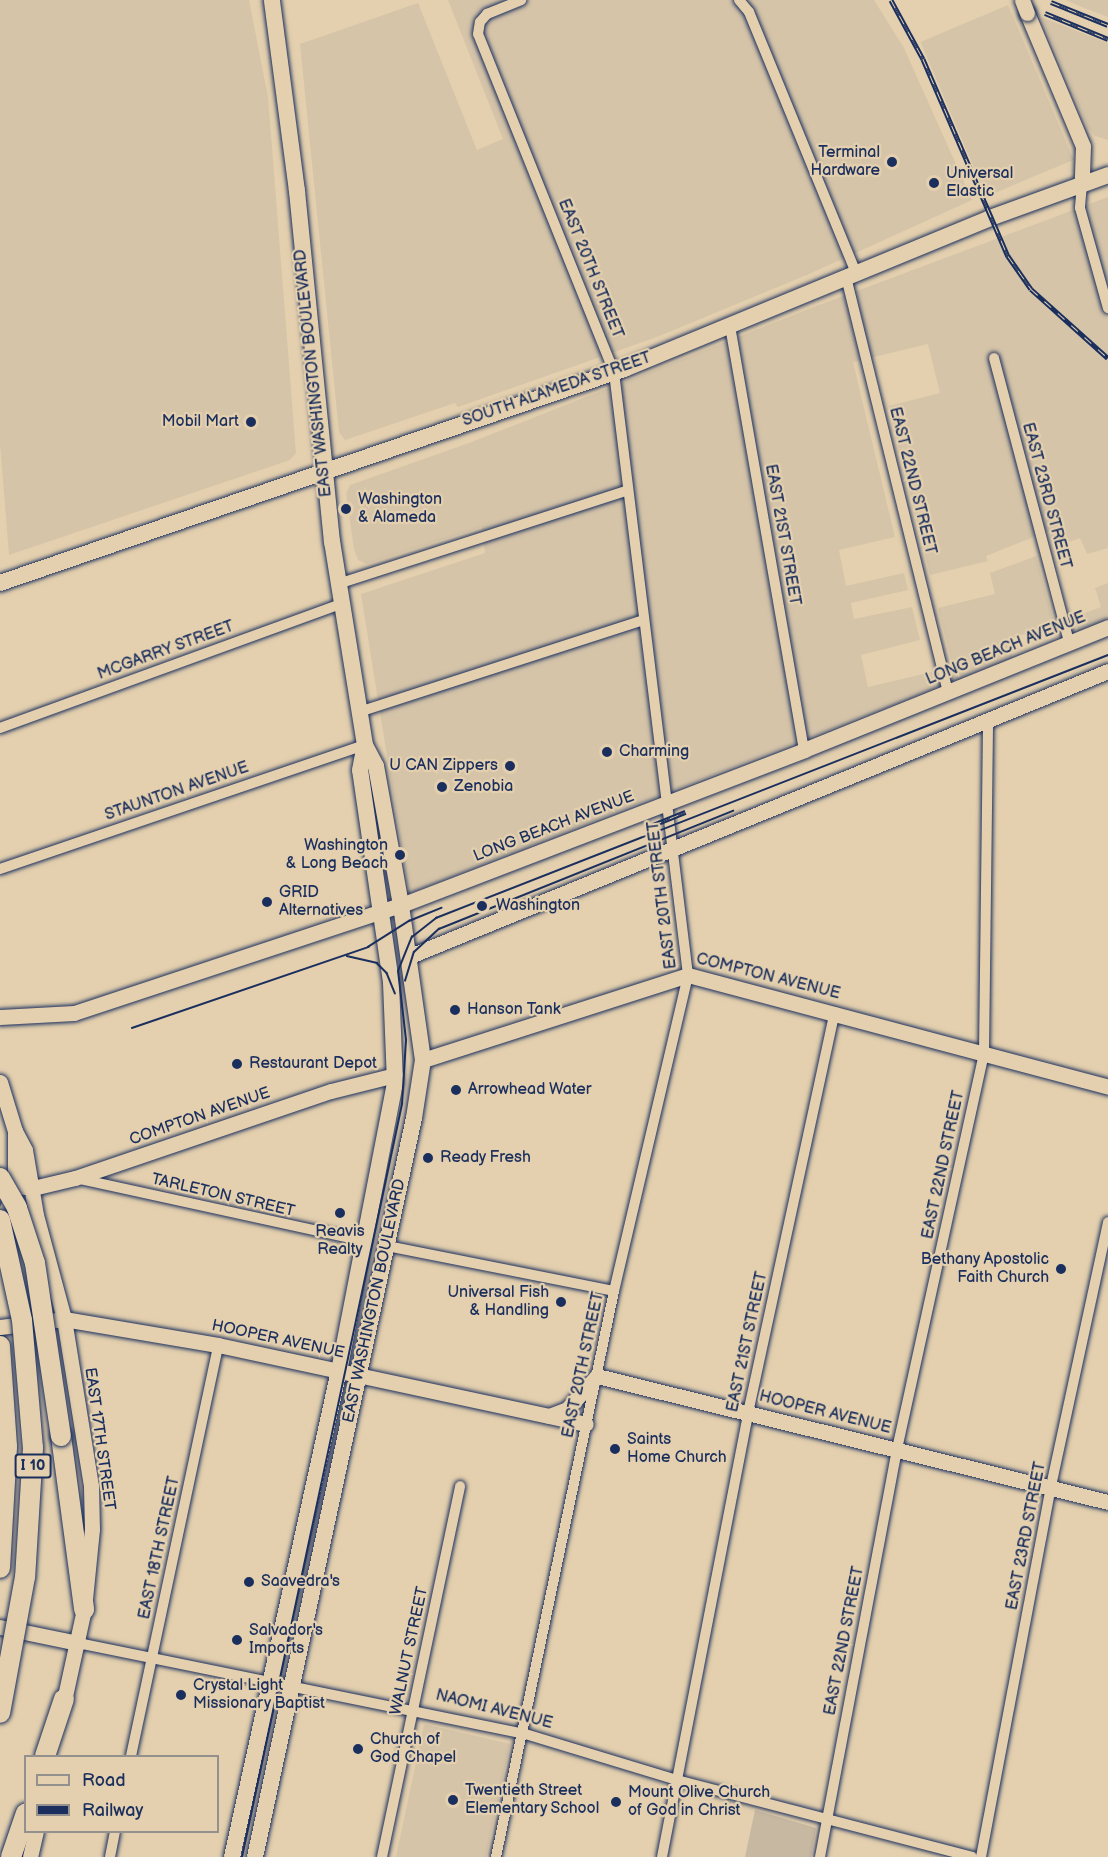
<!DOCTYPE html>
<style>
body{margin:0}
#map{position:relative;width:1108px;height:1857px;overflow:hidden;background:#e4d0ae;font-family:"Balsamiq Sans",sans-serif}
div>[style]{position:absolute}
.built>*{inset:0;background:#d5c4a8;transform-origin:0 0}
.green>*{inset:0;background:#c7b8a2}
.roads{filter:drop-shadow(0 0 2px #1b2f5e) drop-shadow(0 0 2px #1b2f5e)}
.street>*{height:10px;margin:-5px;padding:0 5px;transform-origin:5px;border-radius:5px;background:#e4d0ae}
.secondary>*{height:15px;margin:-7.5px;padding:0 7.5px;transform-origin:7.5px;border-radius:7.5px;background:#e4d0ae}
.primary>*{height:16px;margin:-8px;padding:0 8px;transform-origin:8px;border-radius:8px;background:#e4d0ae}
.highway>*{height:20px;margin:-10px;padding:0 10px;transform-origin:10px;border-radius:10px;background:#e4d0ae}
.tram>*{height:1.5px;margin:-0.75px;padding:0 0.75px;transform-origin:0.75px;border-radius:0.75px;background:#1b2f5e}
.rail>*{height:5px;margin-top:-2.5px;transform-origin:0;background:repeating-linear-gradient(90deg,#e4d0ae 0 9px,#1b2f5e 0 18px);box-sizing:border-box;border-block:2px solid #1b2f5e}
.bridges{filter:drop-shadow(0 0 2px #1b2f5e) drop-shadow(0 0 2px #1b2f5e)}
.secondary-bridge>*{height:15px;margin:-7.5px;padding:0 7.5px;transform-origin:7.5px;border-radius:7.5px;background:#e4d0ae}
.highway-bridge>*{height:20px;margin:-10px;padding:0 10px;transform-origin:10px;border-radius:10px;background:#e4d0ae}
.dots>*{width:16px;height:16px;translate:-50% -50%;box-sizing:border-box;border:3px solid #e4d0ae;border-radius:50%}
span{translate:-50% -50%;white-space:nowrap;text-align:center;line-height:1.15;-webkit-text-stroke:4.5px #e4d0ae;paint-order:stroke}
.shield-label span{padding:2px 4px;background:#e4d0ae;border:2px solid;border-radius:4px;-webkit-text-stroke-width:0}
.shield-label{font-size:15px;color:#1b2f5e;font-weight:700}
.poi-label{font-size:16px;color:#1b2f5e}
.right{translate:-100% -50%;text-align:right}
.left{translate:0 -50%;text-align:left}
.street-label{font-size:16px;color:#1b2f5e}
.legend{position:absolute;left:24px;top:1755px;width:195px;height:78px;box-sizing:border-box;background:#e4d0ae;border:2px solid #94908e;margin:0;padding:8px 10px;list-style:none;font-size:18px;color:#1b2f5e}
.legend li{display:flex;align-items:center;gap:12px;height:30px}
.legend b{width:30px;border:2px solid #94908e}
</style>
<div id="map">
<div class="built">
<div style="clip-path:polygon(0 0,249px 0,268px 97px,296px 453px,290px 460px,9px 555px,0 444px)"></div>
<div style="clip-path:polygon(448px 0,874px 0,904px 48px,972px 200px,807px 275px,657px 337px,458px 407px,455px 403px,345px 440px,339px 432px,300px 44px,418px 3px,477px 150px,503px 139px)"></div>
<div style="clip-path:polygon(1066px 0,1108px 0,1108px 17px,1079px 6px)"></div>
<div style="left:1008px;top:5px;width:168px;height:95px;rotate:67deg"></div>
<div style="clip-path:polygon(1041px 17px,1108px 43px,1108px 140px,1095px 136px,1088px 128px)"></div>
<div style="clip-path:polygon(1108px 197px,1108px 548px,1087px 554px,1080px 538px,1055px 547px,1049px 531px,986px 556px,988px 561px,930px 575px,889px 406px,940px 393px,928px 344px,853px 362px,895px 537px,839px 550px,846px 586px,904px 573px,908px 590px,851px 603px,854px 619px,912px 607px,920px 640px,861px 655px,868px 687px,953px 667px,938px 608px,995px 594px,990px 573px,1036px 556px,1054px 622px,1009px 640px,1013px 658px,409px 893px,361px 594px,485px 553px,482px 527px,366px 564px,358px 560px,354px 549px,346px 494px,350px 485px,469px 443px,814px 307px)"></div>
<div style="clip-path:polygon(1108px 583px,1108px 619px,1079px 631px,1074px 617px,1101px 607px,1095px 588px)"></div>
<div style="clip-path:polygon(424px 1724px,510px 1744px,486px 1857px,396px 1857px)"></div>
</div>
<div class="green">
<div style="clip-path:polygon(755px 1810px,816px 1828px,811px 1857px,745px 1857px)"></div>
</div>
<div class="roads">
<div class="street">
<div style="left:739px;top:0;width:16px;rotate:50deg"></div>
<div style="left:749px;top:12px;width:282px;rotate:67.7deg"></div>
<div style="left:1082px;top:184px;width:24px;rotate:95deg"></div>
<div style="left:1080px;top:208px;width:104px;rotate:74.4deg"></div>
<div style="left:846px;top:277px;width:427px;rotate:76.2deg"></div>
<div style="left:730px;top:326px;width:430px;rotate:80.1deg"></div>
<div style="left:994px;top:358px;width:294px;rotate:75.2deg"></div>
<div style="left:338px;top:584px;width:303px;rotate:-17.9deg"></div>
<div style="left:359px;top:712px;width:299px;rotate:-17.9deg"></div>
<div style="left:0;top:728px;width:363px;rotate:-20deg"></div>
<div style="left:0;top:869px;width:385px;rotate:-18.8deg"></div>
<div style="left:75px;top:1178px;width:297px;rotate:12.3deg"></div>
<div style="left:387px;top:1246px;width:231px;rotate:11.2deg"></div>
<div style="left:78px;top:1643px;width:453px;rotate:11.5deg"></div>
<div style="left:522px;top:1733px;width:162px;rotate:16.9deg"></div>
<div style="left:677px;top:1780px;width:305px;rotate:14.6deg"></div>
<div style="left:131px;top:1756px;width:420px;rotate:-78deg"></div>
<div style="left:110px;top:1857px;width:25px;rotate:-79deg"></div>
<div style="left:382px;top:1857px;width:379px;rotate:-78.1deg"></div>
<div style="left:496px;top:1857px;width:578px;rotate:-78.22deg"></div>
<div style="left:614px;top:1291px;width:325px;rotate:-76.8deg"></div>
<div style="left:688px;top:975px;width:608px;rotate:-97deg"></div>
<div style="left:614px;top:372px;width:364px;rotate:-111.9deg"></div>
<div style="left:478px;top:34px;width:12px;rotate:-81deg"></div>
<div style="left:480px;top:22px;width:11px;rotate:-49deg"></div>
<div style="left:487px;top:14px;width:37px;rotate:-22deg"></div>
<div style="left:662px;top:1857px;width:452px;rotate:-79deg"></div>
<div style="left:748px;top:1413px;width:410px;rotate:-77.8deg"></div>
<div style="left:820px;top:1857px;width:415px;rotate:-79.3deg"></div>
<div style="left:897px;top:1449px;width:405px;rotate:-77.6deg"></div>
<div style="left:984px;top:1053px;width:333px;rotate:-89.3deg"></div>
<div style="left:981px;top:1857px;width:378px;rotate:-79.3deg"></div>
<div style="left:1051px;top:1486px;width:270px;rotate:-77.8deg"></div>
</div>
<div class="secondary">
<div style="left:1027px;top:13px;width:144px;rotate:67.2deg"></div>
<div style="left:1083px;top:146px;width:38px;rotate:92deg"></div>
<div style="left:410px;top:956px;width:754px;rotate:-22.21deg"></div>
<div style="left:0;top:1017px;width:74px;rotate:-3.1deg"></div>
<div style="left:74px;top:1013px;width:344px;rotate:-18.3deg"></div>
<div style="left:401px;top:905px;width:432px;rotate:-21deg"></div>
<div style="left:804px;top:750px;width:328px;rotate:-22deg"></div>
<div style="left:423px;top:1060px;width:278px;rotate:-17.8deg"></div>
<div style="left:688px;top:975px;width:435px;rotate:14.9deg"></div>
<div style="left:0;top:1082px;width:51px;rotate:73deg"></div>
<div style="left:15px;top:1131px;width:55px;rotate:90deg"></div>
<div style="left:15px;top:1186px;width:45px;rotate:109.7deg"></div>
<div style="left:15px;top:1131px;width:21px;rotate:62deg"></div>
<div style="left:25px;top:1150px;width:66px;rotate:80.4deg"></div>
<div style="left:36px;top:1215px;width:108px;rotate:74.9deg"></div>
<div style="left:64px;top:1319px;width:169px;rotate:80.8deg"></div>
<div style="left:91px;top:1486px;width:43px;rotate:88.7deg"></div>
<div style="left:92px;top:1529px;width:80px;rotate:95.7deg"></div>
<div style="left:84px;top:1609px;width:103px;rotate:102.3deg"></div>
<div style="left:15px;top:1186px;width:18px;rotate:6deg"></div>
<div style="left:33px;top:1188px;width:43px;rotate:-13.4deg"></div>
<div style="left:75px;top:1178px;width:270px;rotate:-18.8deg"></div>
<div style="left:331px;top:1091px;width:66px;rotate:-14deg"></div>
<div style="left:0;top:1327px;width:64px;rotate:-7.1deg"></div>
<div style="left:64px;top:1319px;width:156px;rotate:9.6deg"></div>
<div style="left:218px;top:1345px;width:376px;rotate:12.1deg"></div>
<div style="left:549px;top:1416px;width:19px;rotate:-21deg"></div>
<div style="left:567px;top:1409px;width:45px;rotate:-47.7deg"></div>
<div style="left:597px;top:1376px;width:526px;rotate:13.85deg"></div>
<div style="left:0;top:1627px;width:80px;rotate:11.6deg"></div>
<div style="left:30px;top:1857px;width:26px;rotate:-77deg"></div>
</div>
<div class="primary">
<div style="left:0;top:583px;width:660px;rotate:-18.93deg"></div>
<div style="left:624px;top:369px;width:396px;rotate:-22.4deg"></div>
<div style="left:990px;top:218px;width:126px;rotate:-20deg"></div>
<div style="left:232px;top:1857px;width:498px;rotate:-77.6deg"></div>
<div style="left:339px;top:1371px;width:294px;rotate:-79deg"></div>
<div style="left:395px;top:1082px;width:100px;rotate:-92.3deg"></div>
<div style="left:391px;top:982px;width:214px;rotate:-98.3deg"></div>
<div style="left:360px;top:770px;width:25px;rotate:-79deg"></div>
<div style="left:255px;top:1857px;width:756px;rotate:-77.86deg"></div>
<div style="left:414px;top:1118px;width:59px;rotate:-81.2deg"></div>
<div style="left:423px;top:1060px;width:157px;rotate:-98.1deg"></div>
<div style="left:401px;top:905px;width:141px;rotate:-100.2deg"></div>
<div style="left:376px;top:766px;width:24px;rotate:-118deg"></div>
<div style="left:365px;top:745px;width:206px;rotate:-99.2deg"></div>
<div style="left:332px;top:542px;width:353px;rotate:-95.7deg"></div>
<div style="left:297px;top:191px;width:193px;rotate:-97.5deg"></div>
</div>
<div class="highway">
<div style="left:0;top:1346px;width:101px;rotate:86deg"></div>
<div style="left:7px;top:1447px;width:121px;rotate:93.3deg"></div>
<div style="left:61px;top:1436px;width:175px;rotate:82.4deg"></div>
<div style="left:45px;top:1756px;width:60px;rotate:-71.6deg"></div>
<div style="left:11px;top:1857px;width:46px;rotate:-71.2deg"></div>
</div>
</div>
<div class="tram">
<div style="left:347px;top:956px;width:31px;rotate:13deg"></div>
<div style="left:377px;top:963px;width:14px;rotate:45deg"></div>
<div style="left:387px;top:973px;width:22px;rotate:68deg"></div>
<div style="left:405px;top:981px;width:30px;rotate:-73deg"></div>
<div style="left:414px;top:952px;width:34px;rotate:-43deg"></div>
<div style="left:439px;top:929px;width:317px;rotate:-21.9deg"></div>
<div style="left:132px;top:1028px;width:250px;rotate:-18.9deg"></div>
<div style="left:368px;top:947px;width:49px;rotate:-32.4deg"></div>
<div style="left:409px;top:921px;width:35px;rotate:-22deg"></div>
<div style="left:242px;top:1857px;width:770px;rotate:-78deg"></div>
<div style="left:402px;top:1104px;width:64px;rotate:-86.4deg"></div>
<div style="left:406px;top:1040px;width:69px;rotate:-96.6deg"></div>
<div style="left:398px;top:971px;width:37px;rotate:-68deg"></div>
<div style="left:412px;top:937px;width:31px;rotate:-38deg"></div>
<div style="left:436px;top:918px;width:722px;rotate:-21.37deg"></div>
</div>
<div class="rail">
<div style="left:891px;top:0;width:67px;rotate:61.5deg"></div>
<div style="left:923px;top:59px;width:215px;rotate:66.7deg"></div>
<div style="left:1008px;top:256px;width:40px;rotate:55.1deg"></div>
<div style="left:1031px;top:289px;width:103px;rotate:41.9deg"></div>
<div style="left:1051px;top:2px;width:61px;rotate:22deg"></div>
<div style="left:1045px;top:13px;width:68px;rotate:22.4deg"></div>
<div style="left:653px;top:825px;width:35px;rotate:-22deg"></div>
</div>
<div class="bridges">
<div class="secondary-bridge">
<div style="left:1022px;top:0;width:14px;rotate:69deg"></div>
</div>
<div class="highway-bridge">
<div style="left:0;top:1178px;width:34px;rotate:60deg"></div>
<div style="left:17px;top:1208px;width:58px;rotate:71.9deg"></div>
<div style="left:35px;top:1263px;width:175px;rotate:81.5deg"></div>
<div style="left:0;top:1220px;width:102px;rotate:77.6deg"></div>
<div style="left:22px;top:1320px;width:128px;rotate:85.1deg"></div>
<div style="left:33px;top:1448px;width:129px;rotate:93.5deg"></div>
<div style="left:25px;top:1577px;width:138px;rotate:100.4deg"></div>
</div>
</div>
<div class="dots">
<div style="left:892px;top:162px;background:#1b2f5e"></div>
<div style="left:934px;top:183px;background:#1b2f5e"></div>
<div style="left:251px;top:422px;background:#1b2f5e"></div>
<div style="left:346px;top:509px;background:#1b2f5e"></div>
<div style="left:607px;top:752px;background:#1b2f5e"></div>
<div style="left:510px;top:766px;background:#1b2f5e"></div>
<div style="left:442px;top:787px;background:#1b2f5e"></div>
<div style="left:400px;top:855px;background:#1b2f5e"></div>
<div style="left:267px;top:902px;background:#1b2f5e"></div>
<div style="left:482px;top:906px;background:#1b2f5e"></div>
<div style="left:455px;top:1010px;background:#1b2f5e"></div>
<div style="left:237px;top:1064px;background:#1b2f5e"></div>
<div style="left:456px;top:1090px;background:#1b2f5e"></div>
<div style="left:428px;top:1158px;background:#1b2f5e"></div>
<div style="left:340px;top:1213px;background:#1b2f5e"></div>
<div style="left:1061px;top:1269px;background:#1b2f5e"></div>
<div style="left:561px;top:1302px;background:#1b2f5e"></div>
<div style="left:615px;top:1449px;background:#1b2f5e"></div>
<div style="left:249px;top:1582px;background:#1b2f5e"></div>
<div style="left:237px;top:1640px;background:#1b2f5e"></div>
<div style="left:181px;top:1695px;background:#1b2f5e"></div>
<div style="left:358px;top:1749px;background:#1b2f5e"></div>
<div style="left:453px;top:1800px;background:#1b2f5e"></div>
<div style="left:616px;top:1802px;background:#1b2f5e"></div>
</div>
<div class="shield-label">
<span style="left:33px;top:1466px">I 10</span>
</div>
<div class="poi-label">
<span class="right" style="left:880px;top:162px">Terminal<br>Hardware</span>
<span class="left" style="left:946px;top:183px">Universal<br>Elastic</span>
<span class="right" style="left:239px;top:422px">Mobil Mart</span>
<span class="left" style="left:358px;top:509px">Washington<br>&amp; Alameda</span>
<span class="left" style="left:619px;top:752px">Charming</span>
<span class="right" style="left:498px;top:766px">U CAN Zippers</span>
<span class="left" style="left:454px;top:787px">Zenobia</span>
<span class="right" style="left:388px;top:855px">Washington<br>&amp; Long Beach</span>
<span class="left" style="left:279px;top:902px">GRID<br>Alternatives</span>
<span class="left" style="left:496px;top:906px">Washington</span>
<span class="left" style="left:467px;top:1010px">Hanson Tank</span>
<span class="left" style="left:249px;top:1064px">Restaurant Depot</span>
<span class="left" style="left:468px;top:1090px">Arrowhead Water</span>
<span class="left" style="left:440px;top:1158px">Ready Fresh</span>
<span style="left:340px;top:1241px">Reavis<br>Realty</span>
<span class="right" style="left:1049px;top:1269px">Bethany Apostolic<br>Faith Church</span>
<span class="right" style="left:549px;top:1302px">Universal Fish<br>&amp; Handling</span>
<span class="left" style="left:627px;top:1449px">Saints<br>Home Church</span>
<span class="left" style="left:261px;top:1582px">Saavedra's</span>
<span class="left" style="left:249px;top:1640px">Salvador's<br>Imports</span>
<span class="left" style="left:193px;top:1695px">Crystal Light<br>Missionary Baptist</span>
<span class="left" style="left:370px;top:1749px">Church of<br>God Chapel</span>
<span class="left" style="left:465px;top:1800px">Twentieth Street<br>Elementary School</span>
<span class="left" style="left:628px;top:1802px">Mount Olive Church<br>of God in Christ</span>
</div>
<div class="street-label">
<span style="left:590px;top:269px;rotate:68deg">EAST 20TH STREET</span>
<span style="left:314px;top:373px;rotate:-96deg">EAST WASHINGTON BOULEVARD</span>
<span style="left:557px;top:390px;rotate:-19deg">SOUTH ALAMEDA STREET</span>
<span style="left:912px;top:481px;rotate:76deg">EAST 22ND STREET</span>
<span style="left:1046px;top:496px;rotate:75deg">EAST 23RD STREET</span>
<span style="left:782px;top:535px;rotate:80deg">EAST 21ST STREET</span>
<span style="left:1006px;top:649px;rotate:-22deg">LONG BEACH AVENUE</span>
<span style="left:166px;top:651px;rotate:-20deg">MCGARRY STREET</span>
<span style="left:177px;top:792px;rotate:-19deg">STAUNTON AVENUE</span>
<span style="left:554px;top:827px;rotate:-21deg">LONG BEACH AVENUE</span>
<span style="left:663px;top:895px;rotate:-97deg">EAST 20TH STREET</span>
<span style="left:768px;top:977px;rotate:14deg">COMPTON AVENUE</span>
<span style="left:200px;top:1117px;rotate:-19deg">COMPTON AVENUE</span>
<span style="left:944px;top:1165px;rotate:-78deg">EAST 22ND STREET</span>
<span style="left:223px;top:1196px;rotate:13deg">TARLETON STREET</span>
<span style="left:375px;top:1301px;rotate:-78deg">EAST WASHINGTON BOULEVARD</span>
<span style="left:278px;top:1340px;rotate:12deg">HOOPER AVENUE</span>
<span style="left:748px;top:1342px;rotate:-78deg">EAST 21ST STREET</span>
<span style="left:584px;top:1365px;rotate:-78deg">EAST 20TH STREET</span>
<span style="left:825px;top:1413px;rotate:14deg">HOOPER AVENUE</span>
<span style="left:99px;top:1439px;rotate:82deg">EAST 17TH STREET</span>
<span style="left:1027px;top:1536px;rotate:-79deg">EAST 23RD STREET</span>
<span style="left:160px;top:1548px;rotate:-78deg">EAST 18TH STREET</span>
<span style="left:845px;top:1641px;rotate:-79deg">EAST 22ND STREET</span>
<span style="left:410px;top:1651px;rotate:-78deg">WALNUT STREET</span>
<span style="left:494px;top:1710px;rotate:14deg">NAOMI AVENUE</span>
</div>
<ul class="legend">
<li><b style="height:8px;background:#e4d0ae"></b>Road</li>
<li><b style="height:8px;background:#1b2f5e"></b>Railway</li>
</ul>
</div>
